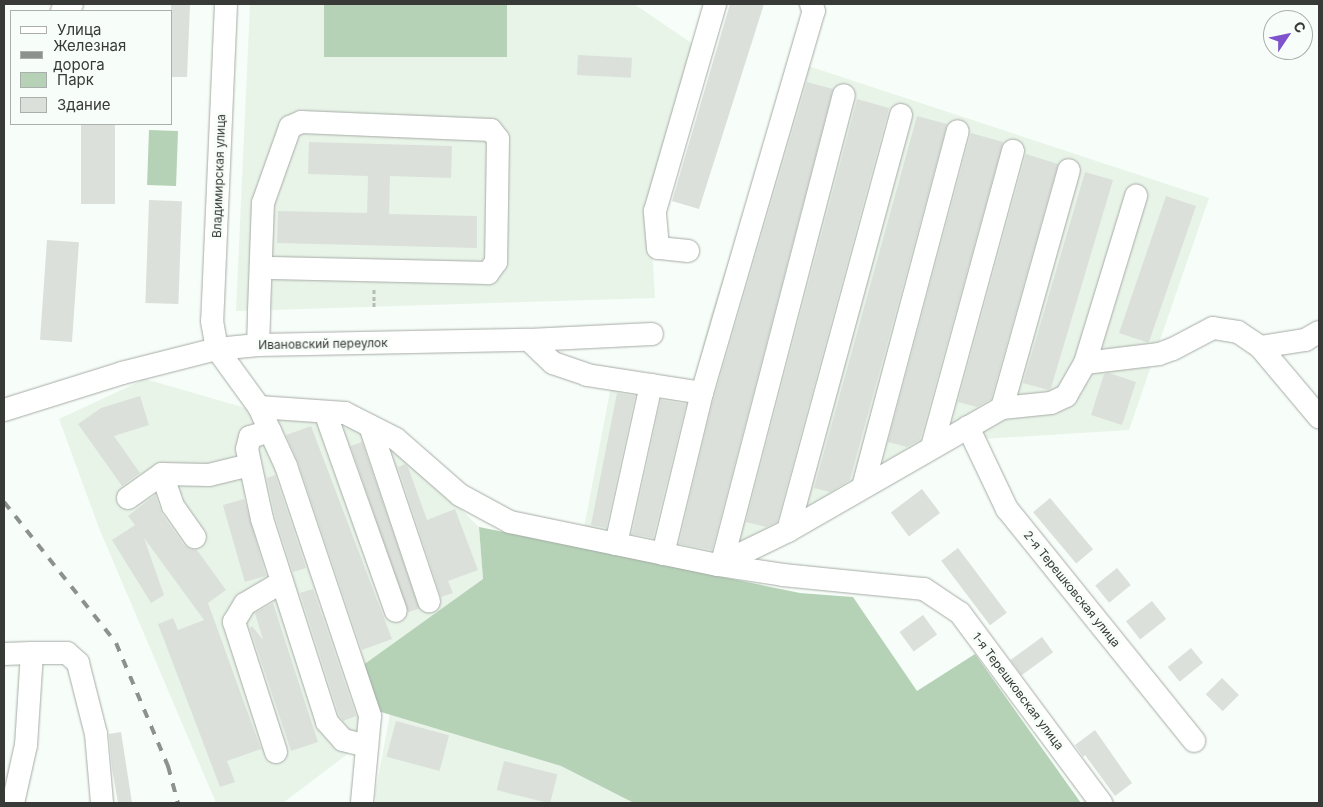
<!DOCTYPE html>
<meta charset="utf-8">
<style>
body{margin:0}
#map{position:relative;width:1323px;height:807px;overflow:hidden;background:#f7fdf8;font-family:Inter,sans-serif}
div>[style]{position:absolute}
.built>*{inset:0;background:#e9f4e9}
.green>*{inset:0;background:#b5d2b7;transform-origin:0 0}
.building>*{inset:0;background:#dbe0db;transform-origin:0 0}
.path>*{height:3px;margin-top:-1.5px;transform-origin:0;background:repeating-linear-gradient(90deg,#b6bbb7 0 4px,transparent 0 6.5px)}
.roads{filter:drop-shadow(0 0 1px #a6aba6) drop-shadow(0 0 1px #a6aba6)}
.minor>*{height:22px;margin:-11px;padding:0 11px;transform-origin:11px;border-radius:11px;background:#fff}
.rail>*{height:4px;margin-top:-2px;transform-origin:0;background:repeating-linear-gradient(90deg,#8d918e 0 9px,transparent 0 18px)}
span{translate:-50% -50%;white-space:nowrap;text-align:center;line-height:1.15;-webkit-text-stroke:5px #f7fdf8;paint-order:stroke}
.street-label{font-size:12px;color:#383a38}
.frame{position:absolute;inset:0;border:5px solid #383a38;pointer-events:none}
.legend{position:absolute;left:10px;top:10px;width:162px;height:115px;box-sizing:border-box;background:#f7fdf8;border:1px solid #abafab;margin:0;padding:6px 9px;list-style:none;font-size:15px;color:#383a38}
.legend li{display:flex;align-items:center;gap:10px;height:25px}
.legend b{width:25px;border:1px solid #abafab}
.north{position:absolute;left:1263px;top:10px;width:50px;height:50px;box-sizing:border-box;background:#f7fdf8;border:1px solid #abafab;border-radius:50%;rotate:56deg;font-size:14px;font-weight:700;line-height:20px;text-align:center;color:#383a38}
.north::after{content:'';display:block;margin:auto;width:18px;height:22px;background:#7f53cb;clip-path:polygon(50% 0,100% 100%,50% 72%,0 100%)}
</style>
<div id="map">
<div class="built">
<div style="clip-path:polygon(250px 4px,634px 4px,693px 44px,650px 214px,655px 298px,236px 311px)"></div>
<div style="clip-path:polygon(793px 61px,1209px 198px,1129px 430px,967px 440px,716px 557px,584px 528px,614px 370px,693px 384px,710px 318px)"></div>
<div style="clip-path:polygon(145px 379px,277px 417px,355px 428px,410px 459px,479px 527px,483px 579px,359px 668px,371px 709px,358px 746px,283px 803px,216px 803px,99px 528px,59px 419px)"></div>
<div style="clip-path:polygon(390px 714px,561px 766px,634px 803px,376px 803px,375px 794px)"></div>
</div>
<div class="green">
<div style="left:324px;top:4px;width:183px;height:53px"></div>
<div style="left:149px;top:130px;width:29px;height:55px;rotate:2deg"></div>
<div style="clip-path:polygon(479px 527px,800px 593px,853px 597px,917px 691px,975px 654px,1081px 803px,634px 803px,561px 766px,371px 709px,359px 668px,483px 579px)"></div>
</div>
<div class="building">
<div style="clip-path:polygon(171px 4px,190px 4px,187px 77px,171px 77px)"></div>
<div style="clip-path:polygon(730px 4px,764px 4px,699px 209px,672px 201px)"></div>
<div style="left:578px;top:55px;width:54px;height:20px;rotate:3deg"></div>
<div style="clip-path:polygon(807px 82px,833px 89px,712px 550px,679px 544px,712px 405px)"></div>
<div style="clip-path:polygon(857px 99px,889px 108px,777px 522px,766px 527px,746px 522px)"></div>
<div style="clip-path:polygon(917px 116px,947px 124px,850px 480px,830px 492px,814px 488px)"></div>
<div style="left:81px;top:124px;width:34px;height:80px"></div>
<div style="clip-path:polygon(971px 133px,1003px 142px,920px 440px,907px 447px,888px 442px)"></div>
<div style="clip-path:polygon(309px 142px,452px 146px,451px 178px,390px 176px,389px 214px,477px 216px,477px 248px,277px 243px,278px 211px,367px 213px,368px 176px,308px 174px)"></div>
<div style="clip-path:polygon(1026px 154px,1058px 164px,991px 399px,977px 407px,958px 402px)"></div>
<div style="clip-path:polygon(1085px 172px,1113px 180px,1051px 388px,1048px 390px,1023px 383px)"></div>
<div style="clip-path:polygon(1166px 196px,1196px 206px,1149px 342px,1146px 342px,1119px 333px)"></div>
<div style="left:149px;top:200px;width:33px;height:103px;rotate:2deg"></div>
<div style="left:47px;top:240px;width:32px;height:100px;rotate:4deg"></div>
<div style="clip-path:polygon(1109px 373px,1136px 382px,1122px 425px,1091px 415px,1104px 374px)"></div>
<div style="clip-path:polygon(617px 393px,635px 396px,606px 528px,591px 525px)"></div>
<div style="clip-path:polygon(140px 396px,149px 425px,114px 436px,140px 473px,122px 486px,78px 424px,101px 408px)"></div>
<div style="clip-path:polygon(661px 400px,686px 404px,653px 538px,632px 534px)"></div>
<div style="clip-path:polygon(311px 426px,392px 639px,362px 650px,298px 462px,286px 435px)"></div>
<div style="left:362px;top:442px;width:176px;height:12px;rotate:71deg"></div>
<div style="clip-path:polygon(405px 464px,408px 467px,427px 520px,455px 509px,478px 570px,448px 581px,453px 593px,441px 597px,398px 467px)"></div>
<div style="clip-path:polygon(275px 475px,306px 568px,293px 572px,275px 516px,267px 478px)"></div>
<div style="left:922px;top:489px;width:30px;height:39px;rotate:53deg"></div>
<div style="clip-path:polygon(155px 495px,162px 514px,184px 545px,190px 549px,197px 550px,226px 590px,208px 603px,261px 749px,227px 761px,235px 782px,220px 787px,158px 624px,173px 618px,178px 630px,204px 620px,144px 538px,164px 595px,151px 603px,112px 540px,135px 525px,128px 516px)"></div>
<div style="left:1050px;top:498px;width:67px;height:22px;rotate:50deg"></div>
<div style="left:244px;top:499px;width:80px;height:22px;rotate:74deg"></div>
<div style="left:958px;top:548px;width:81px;height:21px;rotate:53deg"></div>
<div style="left:1117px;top:568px;width:22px;height:28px;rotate:51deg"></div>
<div style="clip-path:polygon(313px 589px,356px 716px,343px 721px,339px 715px,300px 593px)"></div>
<div style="left:1152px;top:601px;width:23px;height:33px;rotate:52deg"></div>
<div style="clip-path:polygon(273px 603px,318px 742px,291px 751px,250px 628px,252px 626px,263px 640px,255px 613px)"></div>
<div style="left:923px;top:615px;width:24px;height:29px;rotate:54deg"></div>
<div style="left:1042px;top:637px;width:19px;height:39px;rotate:54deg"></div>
<div style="left:1191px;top:648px;width:19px;height:30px;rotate:51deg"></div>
<div style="left:1222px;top:678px;width:24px;height:23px;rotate:45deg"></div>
<div style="left:396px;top:721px;width:55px;height:37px;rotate:15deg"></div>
<div style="clip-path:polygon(1095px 730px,1132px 783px,1115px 796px,1085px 755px,1083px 757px,1075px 745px)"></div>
<div style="clip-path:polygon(121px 732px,132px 803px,118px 803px,112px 768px,109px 734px)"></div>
<div style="left:504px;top:761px;width:55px;height:30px;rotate:14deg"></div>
</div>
<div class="path">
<div style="left:374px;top:307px;width:19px;rotate:-90deg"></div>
</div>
<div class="roads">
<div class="minor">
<div style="left:226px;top:4px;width:317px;rotate:92.5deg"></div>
<div style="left:212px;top:321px;width:28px;rotate:80deg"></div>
<div style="left:217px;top:349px;width:72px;rotate:54.1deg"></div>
<div style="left:259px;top:407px;width:86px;rotate:4deg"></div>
<div style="left:345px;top:413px;width:57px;rotate:27deg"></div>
<div style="left:396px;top:439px;width:85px;rotate:41.2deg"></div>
<div style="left:460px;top:495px;width:57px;rotate:28.4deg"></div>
<div style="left:510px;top:522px;width:212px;rotate:11.7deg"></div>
<div style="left:718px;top:565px;width:66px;rotate:8.7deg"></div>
<div style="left:783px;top:575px;width:142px;rotate:5.7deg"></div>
<div style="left:924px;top:589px;width:43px;rotate:33.7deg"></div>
<div style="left:960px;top:613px;width:237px;rotate:53.4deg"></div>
<div style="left:62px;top:11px;width:12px;rotate:-35deg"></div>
<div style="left:688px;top:251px;width:30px;rotate:-174deg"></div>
<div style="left:658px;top:248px;width:37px;rotate:-95deg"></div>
<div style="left:655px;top:211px;width:216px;rotate:-73.8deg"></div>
<div style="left:529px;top:340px;width:33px;rotate:44deg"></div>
<div style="left:553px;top:363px;width:36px;rotate:19deg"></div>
<div style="left:587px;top:375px;width:116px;rotate:8.9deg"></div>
<div style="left:258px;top:345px;width:34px;rotate:-88deg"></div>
<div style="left:259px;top:311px;width:108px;rotate:-87.9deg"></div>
<div style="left:263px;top:203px;width:81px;rotate:-70.4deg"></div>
<div style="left:290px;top:127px;width:12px;rotate:-24deg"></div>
<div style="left:301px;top:122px;width:190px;rotate:2.4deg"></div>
<div style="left:491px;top:130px;width:11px;rotate:52deg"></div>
<div style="left:498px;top:139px;width:123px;rotate:90.9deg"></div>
<div style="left:496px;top:262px;width:14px;rotate:126deg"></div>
<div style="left:488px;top:273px;width:227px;rotate:-178.7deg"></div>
<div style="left:1260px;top:347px;width:46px;rotate:-8.8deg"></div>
<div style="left:1305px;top:340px;width:16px;rotate:-30deg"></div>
<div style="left:1085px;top:363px;width:175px;rotate:-73deg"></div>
<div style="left:259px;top:407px;width:65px;rotate:65.4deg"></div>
<div style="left:286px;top:466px;width:264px;rotate:71.4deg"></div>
<div style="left:370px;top:716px;width:87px;rotate:95.3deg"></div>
<div style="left:1002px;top:408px;width:247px;rotate:-74.3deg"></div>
<div style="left:4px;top:410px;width:124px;rotate:-17.4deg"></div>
<div style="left:122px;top:373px;width:98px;rotate:-14.2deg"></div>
<div style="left:217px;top:349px;width:41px;rotate:-5.6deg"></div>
<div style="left:258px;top:345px;width:271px;rotate:-1.1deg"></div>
<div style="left:529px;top:340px;width:123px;rotate:-2.8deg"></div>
<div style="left:325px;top:412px;width:211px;rotate:70.4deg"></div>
<div style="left:370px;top:426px;width:185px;rotate:71.4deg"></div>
<div style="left:968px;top:427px;width:91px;rotate:64.6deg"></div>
<div style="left:1007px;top:509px;width:298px;rotate:51.1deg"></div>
<div style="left:270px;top:431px;width:21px;rotate:163deg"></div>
<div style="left:250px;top:437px;width:12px;rotate:104deg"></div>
<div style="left:247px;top:449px;width:72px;rotate:77.9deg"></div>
<div style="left:262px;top:519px;width:213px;rotate:72.2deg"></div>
<div style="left:327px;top:722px;width:24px;rotate:48deg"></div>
<div style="left:343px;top:740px;width:25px;rotate:14deg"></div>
<div style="left:932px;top:447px;width:307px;rotate:-74.7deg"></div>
<div style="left:162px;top:474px;width:34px;rotate:71deg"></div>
<div style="left:173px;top:506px;width:38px;rotate:55deg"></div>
<div style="left:863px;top:487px;width:368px;rotate:-75.1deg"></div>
<div style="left:128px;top:498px;width:42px;rotate:-35.2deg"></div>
<div style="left:162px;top:474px;width:47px;rotate:1.2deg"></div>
<div style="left:209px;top:475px;width:42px;rotate:-13.7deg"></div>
<div style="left:788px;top:531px;width:431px;rotate:-74.8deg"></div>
<div style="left:616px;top:544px;width:163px;rotate:-77.6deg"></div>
<div style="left:663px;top:554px;width:166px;rotate:-76.4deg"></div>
<div style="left:702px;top:393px;width:398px;rotate:-73.7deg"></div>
<div style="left:814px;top:11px;width:8px;rotate:-113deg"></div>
<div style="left:726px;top:562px;width:7px;rotate:-106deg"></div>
<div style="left:724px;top:555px;width:475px;rotate:-75.4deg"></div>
<div style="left:718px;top:565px;width:78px;rotate:-25.9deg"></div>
<div style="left:788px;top:531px;width:247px;rotate:-29.9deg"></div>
<div style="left:1002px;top:408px;width:49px;rotate:-5.8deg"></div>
<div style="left:1051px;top:403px;width:17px;rotate:-25deg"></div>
<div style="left:1066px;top:396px;width:38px;rotate:-60deg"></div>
<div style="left:1085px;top:363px;width:75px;rotate:-6.9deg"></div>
<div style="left:1159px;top:354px;width:15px;rotate:-20deg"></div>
<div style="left:1173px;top:349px;width:45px;rotate:-27.7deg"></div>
<div style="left:1213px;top:328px;width:25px;rotate:9deg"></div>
<div style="left:1238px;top:332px;width:27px;rotate:34deg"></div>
<div style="left:1260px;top:347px;width:92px;rotate:49.9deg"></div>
<div style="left:32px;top:653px;width:35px"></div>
<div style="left:67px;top:653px;width:15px;rotate:42deg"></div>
<div style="left:78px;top:663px;width:73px;rotate:75.8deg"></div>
<div style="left:96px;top:734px;width:69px;rotate:85deg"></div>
<div style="left:4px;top:654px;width:28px;rotate:-2deg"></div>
<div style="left:32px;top:653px;width:92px;rotate:93.7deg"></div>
<div style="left:26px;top:745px;width:59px;rotate:102.6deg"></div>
<div style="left:276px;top:752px;width:137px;rotate:-107.9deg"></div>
<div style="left:234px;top:622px;width:21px;rotate:-59deg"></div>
<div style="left:245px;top:604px;width:43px;rotate:-30.7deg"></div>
</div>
</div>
<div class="rail">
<div style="left:4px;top:502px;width:180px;rotate:51.5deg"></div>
<div style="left:116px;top:643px;width:134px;rotate:67.1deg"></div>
<div style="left:168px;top:766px;width:38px;rotate:75deg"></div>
</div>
<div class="street-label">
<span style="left:219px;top:176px;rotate:-88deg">Владимирская улица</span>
<span style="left:323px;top:344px;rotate:-1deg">Ивановский переулок</span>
<span style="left:1072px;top:589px;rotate:51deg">2-я Терешковская улица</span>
<span style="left:1018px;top:691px;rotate:53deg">1-я Терешковская улица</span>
</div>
<div class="frame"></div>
<ul class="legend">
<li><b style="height:6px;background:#fff"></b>Улица</li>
<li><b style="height:6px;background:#8d918e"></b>Железная дорога</li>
<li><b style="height:14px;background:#b5d2b7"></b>Парк</li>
<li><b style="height:14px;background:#dbe0db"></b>Здание</li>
</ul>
<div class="north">С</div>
</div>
